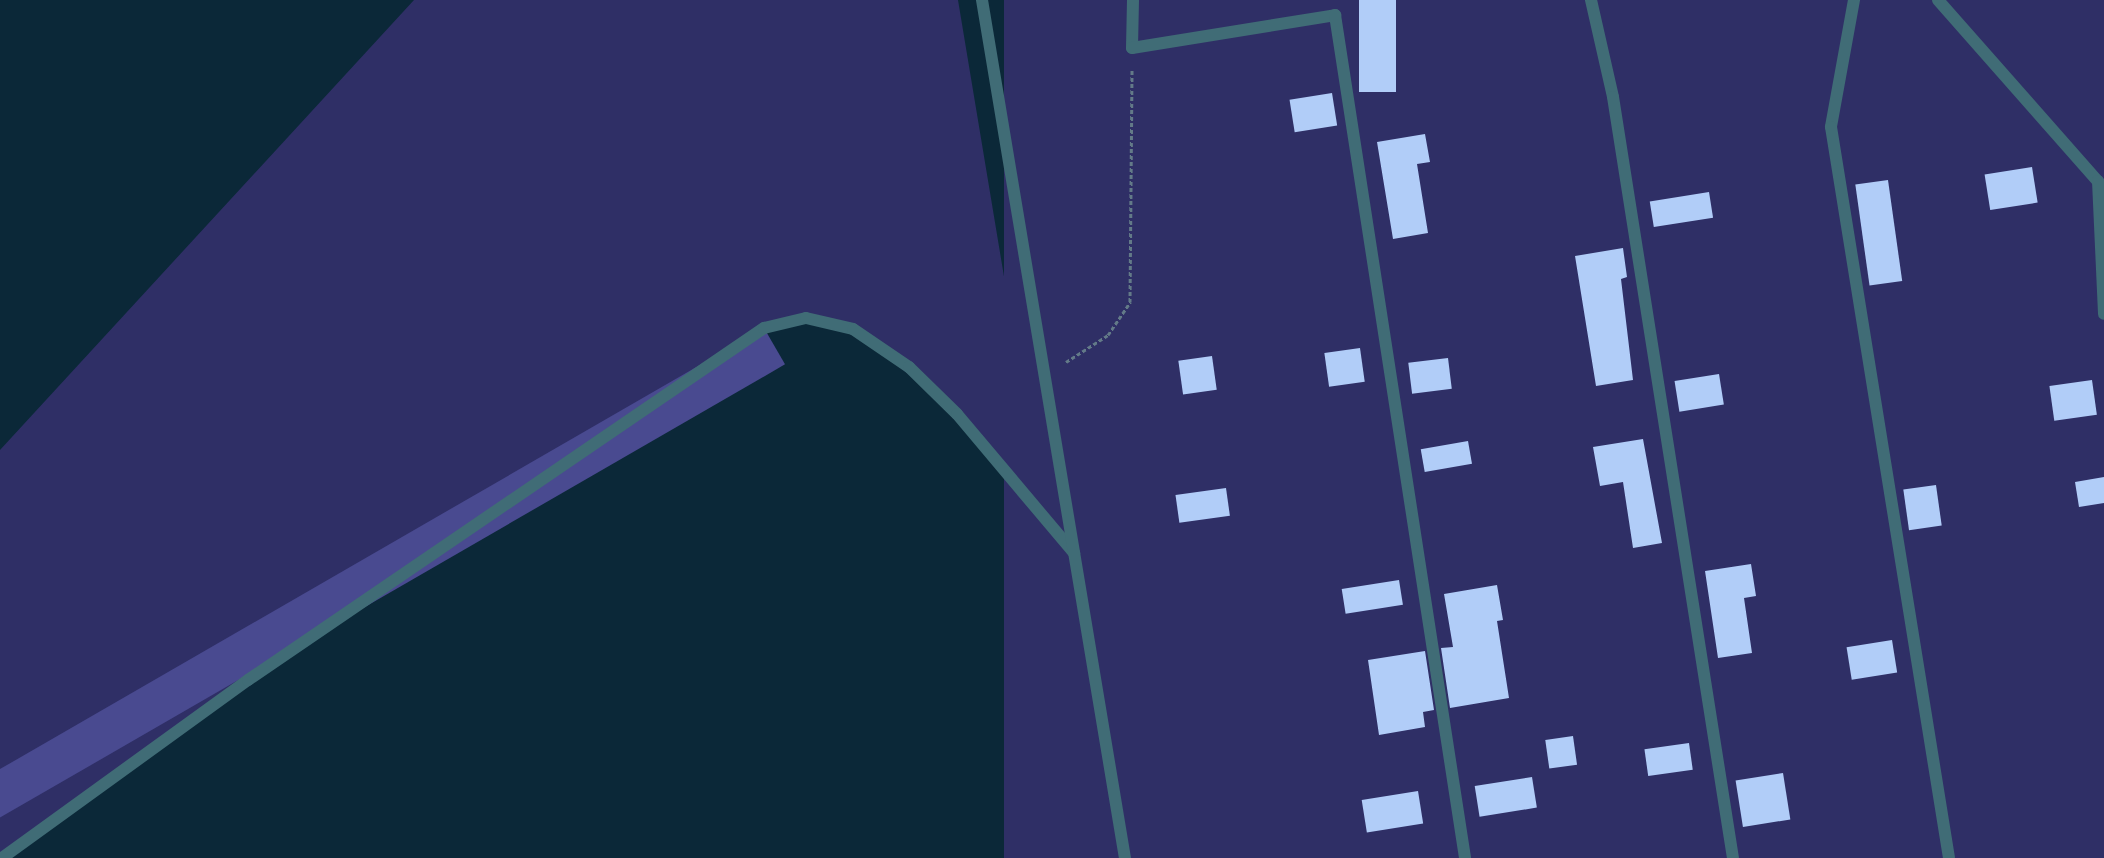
<!DOCTYPE html>
<style>
body{margin:0}
#map{position:relative;width:2104px;height:858px;overflow:hidden;background:#0b2838;font-family:"Fira Sans Condensed",sans-serif}
div>[style]{position:absolute}
.green>*{inset:0;background:#2f2f66;transform-origin:0 0}
.forest>*{inset:0;background:#494a90;transform-origin:0 0}
.building>*{inset:0;background:#b1cdf8;transform-origin:0 0}
.path>*{height:3px;margin-top:-1.5px;transform-origin:0;background:repeating-linear-gradient(90deg,#637a88 0 4px,transparent 0 6.5px)}
.service>*{height:12px;margin:-6px;padding:0 6px;transform-origin:6px;border-radius:6px;background:#406c76}
.minor>*{height:12px;margin:-6px;padding:0 6px;transform-origin:6px;border-radius:6px;background:#406c76}
.tertiary>*{height:12px;margin:-6px;padding:0 6px;transform-origin:6px;border-radius:6px;background:#406c76}
span{translate:-50% -50%;white-space:nowrap;text-align:center;line-height:1.15;-webkit-text-stroke:5px #021e2e;paint-order:stroke}
</style>
<div id="map">
<div class="green">
<div style="clip-path:polygon(414px 0,958px 0,1044px 517px,957px 414px,853px 329px,806px 318px,764px 328px,0 858px,0 450px)"></div>
<div style="left:1004px;top:0;width:1100px;height:870px"></div>
</div>
<div class="forest">
<div style="left:764px;top:328px;width:42px;height:928px;rotate:60deg"></div>
</div>
<div class="building">
<div style="left:1359px;top:0;width:37px;height:92px"></div>
<div style="left:1332px;top:93px;width:33px;height:43px;rotate:81deg"></div>
<div style="clip-path:polygon(1425px 134px,1430px 162px,1417px 164px,1428px 233px,1393px 239px,1377px 142px)"></div>
<div style="left:2032px;top:167px;width:36px;height:48px;rotate:81deg"></div>
<div style="left:1888px;top:180px;width:102px;height:33px;rotate:82deg"></div>
<div style="left:1709px;top:192px;width:26px;height:60px;rotate:81deg"></div>
<div style="clip-path:polygon(1623px 248px,1627px 277px,1621px 279px,1633px 380px,1596px 386px,1575px 256px)"></div>
<div style="left:1360px;top:348px;width:34px;height:36px;rotate:82deg"></div>
<div style="left:1212px;top:356px;width:34px;height:34px;rotate:82deg"></div>
<div style="left:1448px;top:358px;width:31px;height:40px;rotate:83deg"></div>
<div style="left:1719px;top:374px;width:31px;height:45px;rotate:81deg"></div>
<div style="left:2092px;top:380px;width:35px;height:43px;rotate:82deg"></div>
<div style="clip-path:polygon(1643px 439px,1662px 543px,1633px 548px,1623px 482px,1600px 486px,1593px 447px)"></div>
<div style="left:1468px;top:441px;width:23px;height:48px;rotate:80deg"></div>
<div style="clip-path:polygon(2104px 477px,2104px 503px,2079px 507px,2075px 482px)"></div>
<div style="left:1936px;top:485px;width:41px;height:33px;rotate:82deg"></div>
<div style="left:1226px;top:488px;width:28px;height:51px;rotate:82deg"></div>
<div style="clip-path:polygon(1751px 564px,1756px 596px,1744px 598px,1752px 653px,1718px 658px,1705px 571px)"></div>
<div style="left:1399px;top:580px;width:25px;height:58px;rotate:81deg"></div>
<div style="clip-path:polygon(1497px 585px,1503px 620px,1497px 621px,1509px 698px,1450px 708px,1441px 648px,1453px 647px,1444px 594px)"></div>
<div style="left:1892px;top:640px;width:33px;height:46px;rotate:81deg"></div>
<div style="clip-path:polygon(1425px 651px,1434px 710px,1423px 712px,1425px 727px,1379px 735px,1368px 660px)"></div>
<div style="left:1573px;top:736px;width:29px;height:28px;rotate:82deg"></div>
<div style="left:1689px;top:743px;width:27px;height:45px;rotate:82deg"></div>
<div style="left:1783px;top:773px;width:47px;height:48px;rotate:81deg"></div>
<div style="left:1532px;top:777px;width:31px;height:58px;rotate:81deg"></div>
<div style="left:1418px;top:791px;width:33px;height:57px;rotate:81deg"></div>
</div>
<div class="path">
<div style="left:1066px;top:362px;width:50px;rotate:-32.7deg"></div>
<div style="left:1108px;top:335px;width:40px;rotate:-56deg"></div>
<div style="left:1130px;top:302px;width:232px;rotate:-89.5deg"></div>
</div>
<div class="service">
<div style="left:1133px;top:0;width:48px;rotate:91.2deg"></div>
<div style="left:1132px;top:48px;width:206px;rotate:-9.2deg"></div>
<div style="left:1335px;top:15px;width:853px;rotate:81.23deg"></div>
<div style="left:1591px;top:0;width:99px;rotate:77.2deg"></div>
<div style="left:1613px;top:97px;width:770px;rotate:81.04deg"></div>
<div style="left:1854px;top:0;width:129px;rotate:100.3deg"></div>
<div style="left:1831px;top:127px;width:740px;rotate:80.83deg"></div>
<div style="left:1938px;top:0;width:251px;rotate:48.6deg"></div>
<div style="left:2098px;top:181px;width:133px;rotate:87.4deg"></div>
</div>
<div class="minor">
<div style="left:2px;top:858px;width:304px;rotate:-35.9deg"></div>
<div style="left:248px;top:680px;width:625px;rotate:-34.3deg"></div>
<div style="left:764px;top:328px;width:43px;rotate:-13.4deg"></div>
<div style="left:806px;top:318px;width:48px;rotate:13.2deg"></div>
<div style="left:853px;top:329px;width:68px;rotate:34.2deg"></div>
<div style="left:909px;top:367px;width:67px;rotate:44.4deg"></div>
<div style="left:957px;top:414px;width:182px;rotate:49.9deg"></div>
</div>
<div class="tertiary">
<div style="left:982px;top:0;width:870px;rotate:80.54deg"></div>
</div>
</div>
